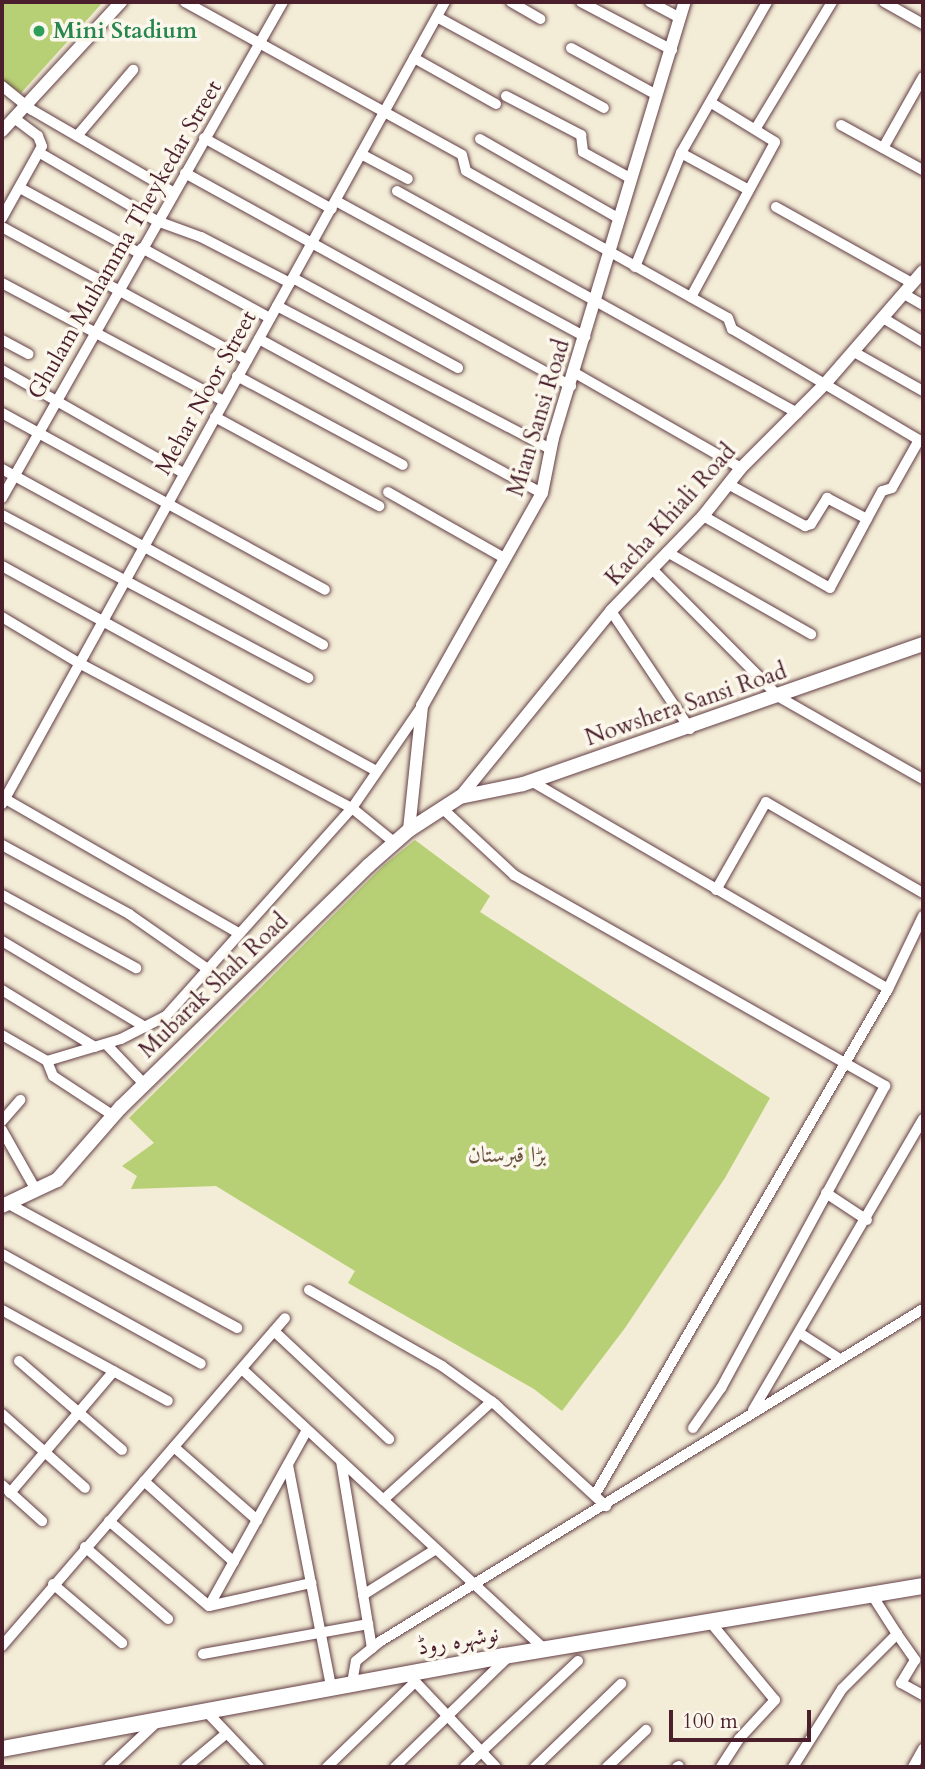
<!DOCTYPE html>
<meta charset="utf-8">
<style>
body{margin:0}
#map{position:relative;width:925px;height:1769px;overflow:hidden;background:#f3ecd6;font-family:Cardo,Amiri,serif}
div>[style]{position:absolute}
.green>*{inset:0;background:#b7d075}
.roads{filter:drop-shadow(0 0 2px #633e45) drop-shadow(0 0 2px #633e45)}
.minor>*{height:10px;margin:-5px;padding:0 5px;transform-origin:5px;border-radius:5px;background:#fff}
.tertiary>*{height:12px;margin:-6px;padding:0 6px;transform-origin:6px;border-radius:6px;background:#fff}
.secondary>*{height:14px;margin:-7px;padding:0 7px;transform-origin:7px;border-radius:7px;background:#fff}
.primary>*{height:16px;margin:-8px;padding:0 8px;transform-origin:8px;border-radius:8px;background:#fff}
.dots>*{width:19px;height:19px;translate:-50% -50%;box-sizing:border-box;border:4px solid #fbf7ec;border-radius:50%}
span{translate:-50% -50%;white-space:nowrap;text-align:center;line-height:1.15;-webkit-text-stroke:7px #fbf7ec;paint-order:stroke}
.leisure-label{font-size:23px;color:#27864d;font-weight:700}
.left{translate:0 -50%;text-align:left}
.street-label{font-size:23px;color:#4a1f2b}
.park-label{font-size:23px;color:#6b5441}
.frame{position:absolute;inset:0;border:4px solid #4a1f2b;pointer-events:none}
.scale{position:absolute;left:669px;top:1710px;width:142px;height:32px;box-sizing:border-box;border:4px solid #4a1f2b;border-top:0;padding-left:9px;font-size:21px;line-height:24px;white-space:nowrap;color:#4a1f2b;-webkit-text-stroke:5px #fbf7ec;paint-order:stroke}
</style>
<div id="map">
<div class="green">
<div style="clip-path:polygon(2px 2px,103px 2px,21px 93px,2px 81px)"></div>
<div style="clip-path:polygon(415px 840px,490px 896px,480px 912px,770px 1098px,725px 1178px,625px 1328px,562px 1411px,534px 1389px,348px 1283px,355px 1271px,216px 1186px,131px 1189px,137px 1176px,122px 1166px,154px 1143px,129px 1118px,383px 866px)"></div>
</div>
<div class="roads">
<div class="minor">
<div style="left:185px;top:2px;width:316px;rotate:28.9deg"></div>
<div style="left:462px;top:155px;width:16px;rotate:76deg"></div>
<div style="left:466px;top:171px;width:300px;rotate:29.3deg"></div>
<div style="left:728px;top:318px;width:12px;rotate:70deg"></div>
<div style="left:732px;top:329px;width:217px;rotate:30.7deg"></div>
<div style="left:919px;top:440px;width:55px;rotate:119.4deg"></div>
<div style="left:892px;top:488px;width:10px;rotate:163deg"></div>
<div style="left:882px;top:491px;width:110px;rotate:118.2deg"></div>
<div style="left:830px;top:588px;width:146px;rotate:-150.4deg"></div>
<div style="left:511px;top:2px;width:34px;rotate:30deg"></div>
<div style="left:581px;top:2px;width:103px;rotate:27.8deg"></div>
<div style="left:650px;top:2px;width:34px;rotate:28deg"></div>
<div style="left:884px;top:2px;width:45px;rotate:29.4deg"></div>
<div style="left:437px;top:17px;width:190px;rotate:28.6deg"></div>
<div style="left:571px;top:48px;width:98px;rotate:28.7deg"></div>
<div style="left:414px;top:58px;width:94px;rotate:29.3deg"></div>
<div style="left:2px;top:86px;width:38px;rotate:39deg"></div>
<div style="left:32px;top:110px;width:163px;rotate:30.2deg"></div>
<div style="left:506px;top:96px;width:85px;rotate:27.5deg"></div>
<div style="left:581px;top:135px;width:17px;rotate:83deg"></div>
<div style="left:583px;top:152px;width:54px;rotate:29deg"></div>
<div style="left:841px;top:125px;width:94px;rotate:28.8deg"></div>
<div style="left:756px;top:128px;width:147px;rotate:-58.9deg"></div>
<div style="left:77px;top:136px;width:87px;rotate:-49.7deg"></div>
<div style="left:204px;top:138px;width:146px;rotate:29deg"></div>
<div style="left:480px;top:139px;width:159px;rotate:29.8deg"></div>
<div style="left:883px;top:148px;width:81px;rotate:-60.6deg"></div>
<div style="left:40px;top:153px;width:135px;rotate:30.2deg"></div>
<div style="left:157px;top:221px;width:47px;rotate:20deg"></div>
<div style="left:201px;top:237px;width:100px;rotate:27.3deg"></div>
<div style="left:681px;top:153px;width:77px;rotate:28.6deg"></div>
<div style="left:361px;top:154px;width:53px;rotate:28deg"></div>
<div style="left:185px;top:173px;width:441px;rotate:28.9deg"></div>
<div style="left:20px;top:188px;width:136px;rotate:28.6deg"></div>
<div style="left:397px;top:191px;width:458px;rotate:29deg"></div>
<div style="left:336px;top:201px;width:284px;rotate:28.6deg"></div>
<div style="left:776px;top:207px;width:156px;rotate:29.2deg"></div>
<div style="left:2px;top:218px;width:82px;rotate:-60.9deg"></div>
<div style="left:42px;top:146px;width:11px;rotate:-112deg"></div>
<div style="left:38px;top:136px;width:30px;rotate:-143deg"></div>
<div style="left:2px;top:227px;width:279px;rotate:28.5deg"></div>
<div style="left:142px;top:248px;width:146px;rotate:28.7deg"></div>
<div style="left:635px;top:267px;width:123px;rotate:-68deg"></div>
<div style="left:681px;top:153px;width:174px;rotate:-60.3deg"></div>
<div style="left:293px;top:278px;width:188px;rotate:28.6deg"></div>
<div style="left:2px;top:283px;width:251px;rotate:28deg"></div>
<div style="left:904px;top:294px;width:22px;rotate:30deg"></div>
<div style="left:691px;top:297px;width:176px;rotate:-61.5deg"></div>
<div style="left:775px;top:142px;width:76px;rotate:-148.4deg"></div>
<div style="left:277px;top:306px;width:308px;rotate:27.6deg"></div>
<div style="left:883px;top:318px;width:47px;rotate:31deg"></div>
<div style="left:259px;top:339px;width:322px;rotate:28.6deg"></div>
<div style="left:2px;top:340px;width:30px;rotate:28deg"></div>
<div style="left:854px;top:352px;width:79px;rotate:29.5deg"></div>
<div style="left:2px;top:370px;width:208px;rotate:29.6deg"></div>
<div style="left:575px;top:373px;width:191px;rotate:29.8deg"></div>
<div style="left:237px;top:376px;width:188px;rotate:28.2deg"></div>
<div style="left:2px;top:413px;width:368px;rotate:28.7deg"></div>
<div style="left:215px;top:417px;width:187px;rotate:28.5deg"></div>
<div style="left:2px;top:469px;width:366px;rotate:28.7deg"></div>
<div style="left:728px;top:484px;width:88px;rotate:28.6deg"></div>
<div style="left:805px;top:526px;width:6px;rotate:-18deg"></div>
<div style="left:811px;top:524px;width:31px;rotate:-58deg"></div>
<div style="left:827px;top:498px;width:45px;rotate:27.7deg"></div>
<div style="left:388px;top:492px;width:133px;rotate:29.6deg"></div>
<div style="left:2px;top:498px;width:570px;rotate:-60.47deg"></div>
<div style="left:2px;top:515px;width:347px;rotate:28deg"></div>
<div style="left:667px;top:552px;width:166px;rotate:29.7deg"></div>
<div style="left:2px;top:566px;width:425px;rotate:28.7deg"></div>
<div style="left:651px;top:568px;width:182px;rotate:45.2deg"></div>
<div style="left:779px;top:697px;width:166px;rotate:29.7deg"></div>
<div style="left:611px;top:611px;width:142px;rotate:56.2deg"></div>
<div style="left:2px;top:617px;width:90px;rotate:30.9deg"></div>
<div style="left:79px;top:663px;width:309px;rotate:28deg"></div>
<div style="left:352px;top:808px;width:55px;rotate:39.1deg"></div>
<div style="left:531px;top:781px;width:413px;rotate:30.2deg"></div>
<div style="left:2px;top:797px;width:271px;rotate:29.9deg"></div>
<div style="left:2px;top:804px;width:916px;rotate:-61.09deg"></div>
<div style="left:443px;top:809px;width:97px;rotate:42.9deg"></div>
<div style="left:514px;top:875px;width:427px;rotate:29.6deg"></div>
<div style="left:885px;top:1086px;width:344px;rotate:118.5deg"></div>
<div style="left:721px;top:1388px;width:49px;rotate:125deg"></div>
<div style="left:2px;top:845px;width:145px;rotate:28.5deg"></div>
<div style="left:129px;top:914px;width:94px;rotate:35deg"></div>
<div style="left:716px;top:890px;width:101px;rotate:-60.4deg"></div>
<div style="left:766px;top:802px;width:181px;rotate:30.1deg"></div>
<div style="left:2px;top:895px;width:153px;rotate:28.6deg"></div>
<div style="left:2px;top:941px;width:167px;rotate:31deg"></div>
<div style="left:2px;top:990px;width:109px;rotate:31.5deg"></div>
<div style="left:2px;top:1035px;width:52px;rotate:30deg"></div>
<div style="left:47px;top:1061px;width:77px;rotate:-16.6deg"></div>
<div style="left:121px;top:1039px;width:51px;rotate:-27.1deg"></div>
<div style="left:166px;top:1016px;width:279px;rotate:-48.2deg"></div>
<div style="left:352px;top:808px;width:124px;rotate:-55.5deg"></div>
<div style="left:106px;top:1044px;width:57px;rotate:46.4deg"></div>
<div style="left:47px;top:1061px;width:16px;rotate:68deg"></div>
<div style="left:53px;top:1076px;width:73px;rotate:33.3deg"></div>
<div style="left:2px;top:1121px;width:28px;rotate:-49deg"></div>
<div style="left:2px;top:1130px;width:69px;rotate:60.5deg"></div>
<div style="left:826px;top:1193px;width:49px;rotate:33.4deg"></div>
<div style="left:7px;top:1203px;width:262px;rotate:28.5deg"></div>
<div style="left:2px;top:1254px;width:227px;rotate:28.9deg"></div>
<div style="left:309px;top:1290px;width:153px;rotate:29.7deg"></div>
<div style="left:442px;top:1366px;width:65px;rotate:35.6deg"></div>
<div style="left:495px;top:1404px;width:151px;rotate:42.6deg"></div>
<div style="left:2px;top:1310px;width:189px;rotate:28.7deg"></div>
<div style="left:274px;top:1331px;width:158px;rotate:43.2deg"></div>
<div style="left:801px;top:1334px;width:46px;rotate:32.7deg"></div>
<div style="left:19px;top:1361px;width:136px;rotate:40.8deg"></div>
<div style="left:243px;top:1370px;width:412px;rotate:42.8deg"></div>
<div style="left:753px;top:1410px;width:337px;rotate:-59.7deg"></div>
<div style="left:2px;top:1414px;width:111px;rotate:41.7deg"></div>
<div style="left:307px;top:1430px;width:201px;rotate:119.1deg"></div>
<div style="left:209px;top:1606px;width:105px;rotate:-12.7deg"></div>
<div style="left:174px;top:1447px;width:111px;rotate:41.3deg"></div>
<div style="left:341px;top:1461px;width:190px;rotate:80.6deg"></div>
<div style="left:288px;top:1465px;width:226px;rotate:79deg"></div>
<div style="left:144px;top:1481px;width:121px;rotate:42deg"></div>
<div style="left:2px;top:1485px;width:54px;rotate:42deg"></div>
<div style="left:10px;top:1493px;width:160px;rotate:-49.6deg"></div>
<div style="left:596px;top:1493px;width:582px;rotate:-59.91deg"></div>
<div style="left:888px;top:989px;width:81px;rotate:-64.4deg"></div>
<div style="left:383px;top:1500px;width:147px;rotate:-42.2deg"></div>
<div style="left:109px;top:1521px;width:131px;rotate:40.4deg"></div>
<div style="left:85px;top:1547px;width:110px;rotate:40.9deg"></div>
<div style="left:53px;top:1584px;width:91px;rotate:40.5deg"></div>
<div style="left:363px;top:1595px;width:86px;rotate:-32.2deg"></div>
<div style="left:711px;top:1623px;width:100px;rotate:50.3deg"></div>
<div style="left:775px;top:1700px;width:53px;rotate:132.7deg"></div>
<div style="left:739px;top:1739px;width:33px;rotate:123deg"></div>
<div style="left:897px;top:1634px;width:32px;rotate:55deg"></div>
<div style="left:915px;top:1660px;width:27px;rotate:121deg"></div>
<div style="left:901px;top:1683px;width:25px;rotate:29deg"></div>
<div style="left:2px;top:1646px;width:433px;rotate:-49.2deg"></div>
<div style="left:203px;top:1654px;width:168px;rotate:-10.3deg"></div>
<div style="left:407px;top:1673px;width:129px;rotate:46.6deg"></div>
<div style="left:352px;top:1683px;width:22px;rotate:-80deg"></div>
<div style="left:356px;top:1661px;width:32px;rotate:-39deg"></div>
<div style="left:381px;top:1641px;width:636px;rotate:-31.49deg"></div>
<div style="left:205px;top:1710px;width:79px;rotate:46.5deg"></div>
<div style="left:109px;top:1767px;width:66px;rotate:-43.2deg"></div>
<div style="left:186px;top:1767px;width:53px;rotate:-39.7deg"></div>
<div style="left:327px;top:1767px;width:122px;rotate:-44deg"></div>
<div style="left:395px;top:1767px;width:158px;rotate:-44.2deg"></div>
<div style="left:465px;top:1767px;width:155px;rotate:-43.2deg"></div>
<div style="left:535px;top:1767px;width:120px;rotate:-44deg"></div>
<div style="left:607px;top:1767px;width:54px;rotate:-43.5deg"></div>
<div style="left:677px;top:1767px;width:2px;rotate:-27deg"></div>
<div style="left:793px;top:1767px;width:92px;rotate:-57.9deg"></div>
<div style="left:842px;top:1689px;width:78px;rotate:-45deg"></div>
<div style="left:897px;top:1634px;width:46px;rotate:-122.7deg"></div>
<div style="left:913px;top:1767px;width:21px;rotate:-61deg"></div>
</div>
<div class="tertiary">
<div style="left:2px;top:131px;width:176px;rotate:-47.3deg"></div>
<div style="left:460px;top:797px;width:240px;rotate:-50.9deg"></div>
<div style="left:611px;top:611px;width:132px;rotate:-45.9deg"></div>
<div style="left:703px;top:516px;width:61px;rotate:-51.6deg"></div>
<div style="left:741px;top:468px;width:117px;rotate:-45deg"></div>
<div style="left:824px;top:385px;width:151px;rotate:-49deg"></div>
<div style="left:409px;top:830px;width:125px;rotate:-84deg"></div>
<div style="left:422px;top:706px;width:244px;rotate:-60.6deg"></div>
<div style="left:542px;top:493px;width:56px;rotate:-78.7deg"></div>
<div style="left:553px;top:438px;width:456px;rotate:-73.2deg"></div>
</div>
<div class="secondary">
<div style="left:2px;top:1206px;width:61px;rotate:-25.3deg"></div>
<div style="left:57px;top:1180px;width:97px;rotate:-48.8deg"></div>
<div style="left:121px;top:1107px;width:345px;rotate:-44.3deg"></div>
<div style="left:368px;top:866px;width:55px;rotate:-41.3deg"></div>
<div style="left:409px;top:830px;width:61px;rotate:-32.9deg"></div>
<div style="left:460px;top:797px;width:64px;rotate:-11.7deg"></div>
<div style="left:523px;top:784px;width:424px;rotate:-19.3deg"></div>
</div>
<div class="primary">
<div style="left:2px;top:1749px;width:511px;rotate:-10.5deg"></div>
<div style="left:504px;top:1656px;width:425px;rotate:-9.5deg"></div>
</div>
</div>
<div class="dots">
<div style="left:39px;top:31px;background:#2e9e5b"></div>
</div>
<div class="leisure-label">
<span class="left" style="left:53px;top:31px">Mini Stadium</span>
</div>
<div class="street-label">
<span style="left:125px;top:240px;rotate:-60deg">Ghulam Muhamma Theykedar Street</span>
<span style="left:206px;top:393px;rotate:-61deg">Mehar Noor Street</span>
<span style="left:539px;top:418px;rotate:-73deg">Mian Sansi Road</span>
<span style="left:671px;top:515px;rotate:-48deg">Kacha Khiali Road</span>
<span style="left:686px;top:705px;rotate:-19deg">Nowshera Sansi Road</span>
<span style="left:214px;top:986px;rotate:-44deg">Mubarak Shah Road</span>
<span style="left:458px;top:1641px;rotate:-10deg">نوشہرہ روڈ</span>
</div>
<div class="park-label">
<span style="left:507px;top:1155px">بڑا قبرستان</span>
</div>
<div class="frame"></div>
<div class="scale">100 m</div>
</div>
